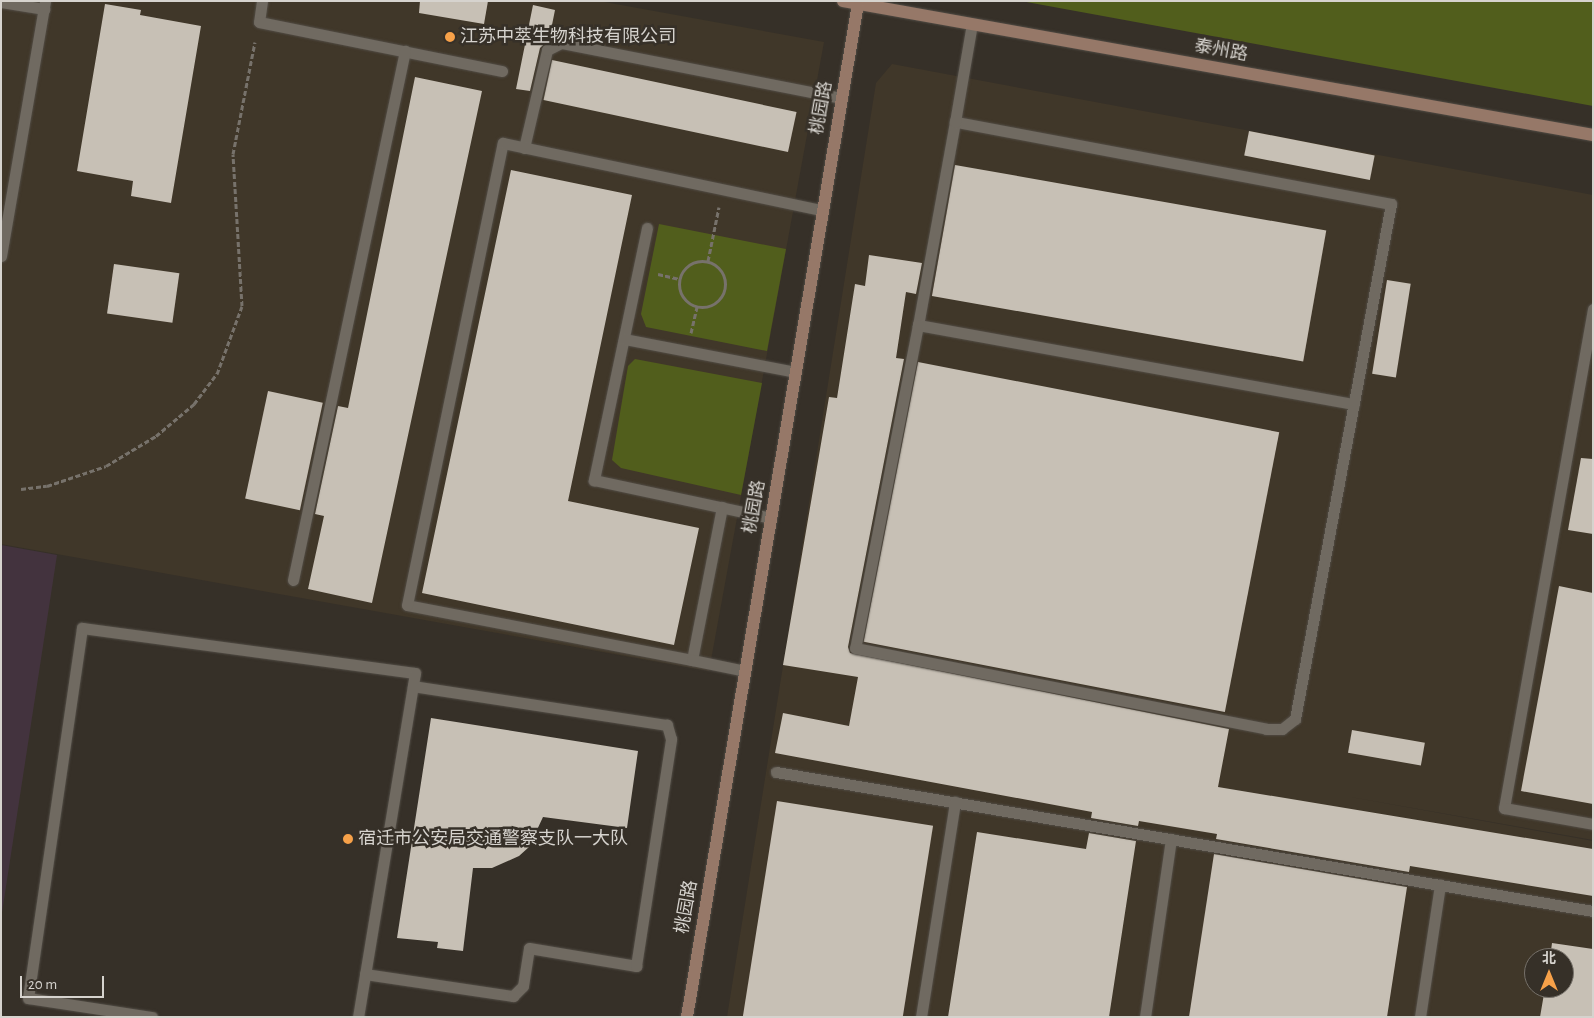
<!DOCTYPE html>
<meta charset="utf-8">
<style>
body{margin:0}
#map{position:relative;width:1594px;height:1018px;overflow:hidden;background:#363028;font-family:"Alegreya Sans","Noto Sans SC",sans-serif}
div>[style]{position:absolute}
.commercial>*{inset:0;background:#43333e}
.built>*{inset:0;background:#403729}
.green>*{inset:0;background:#515e1c}
.building>*{inset:0;background:#c7c0b5;transform-origin:0 0}
.path>*{height:3px;margin-top:-1.5px;transform-origin:0;background:repeating-linear-gradient(90deg,#77726b 0 5px,transparent 0 7.5px)}
.path>.ring{margin:-1.5px;padding:0;box-sizing:content-box;background:none;border:3px solid #77726b;border-radius:50%}
.roads{filter:drop-shadow(0 0 1px #514c45) drop-shadow(0 0 1px #514c45)}
.lane>*{height:11px;margin:-5.5px;padding:0 5.5px;transform-origin:5.5px;border-radius:5.5px;background:#706a61}
.secondary>*{height:12px;margin:-6px;padding:0 6px;transform-origin:6px;border-radius:6px;background:#967868}
.dots>*{width:14px;height:14px;translate:-50% -50%;box-sizing:border-box;border:2px solid #363028;border-radius:50%}
span{translate:-50% -50%;white-space:nowrap;text-align:center;line-height:1.15;-webkit-text-stroke:5px #363028;paint-order:stroke}
.poi-label{font-size:18px;color:#d6d3ce}
.left{translate:0 -50%;text-align:left}
.street-label{font-size:18px;color:#d6d3ce}
.frame{position:absolute;inset:0;border:2px solid #d6d3ce;pointer-events:none}
.north{position:absolute;left:1524px;top:948px;width:50px;height:50px;box-sizing:border-box;background:#363028;border:1px solid #76716a;border-radius:50%;rotate:0deg;font-size:14px;font-weight:700;line-height:20px;text-align:center;color:#d6d3ce}
.north::after{content:'';display:block;margin:auto;width:18px;height:22px;background:#f7a149;clip-path:polygon(50% 0,100% 100%,50% 72%,0 100%)}
.scale{position:absolute;left:20px;top:976px;width:84px;height:22px;box-sizing:border-box;border:2px solid #d6d3ce;border-top:0;padding-left:6px;font-size:15px;line-height:18px;white-space:nowrap;color:#d6d3ce;-webkit-text-stroke:4px #363028;paint-order:stroke}
</style>
<div id="map">
<div class="commercial">
<div style="clip-path:polygon(1px 545px,57px 555px,1px 919px)"></div>
</div>
<div class="built">
<div style="clip-path:polygon(1px 1px,599px 1px,824px 42px,709px 671px,1px 544px)"></div>
<div style="clip-path:polygon(evenodd,892px 64px,1593px 195px,1593px 840px,1345px 796px,1593px 841px,1593px 1017px,727px 1017px,876px 83px,892px 64px,1534px 958px,1564px 958px,1564px 988px,1534px 988px,1534px 958px)"></div>
</div>
<div class="green">
<div style="clip-path:polygon(1021px 1px,1593px 1px,1593px 106px)"></div>
<div style="clip-path:polygon(659px 224px,786px 249px,767px 351px,646px 327px,641px 314px)"></div>
<div style="clip-path:polygon(635px 359px,762px 383px,741px 495px,621px 468px,612px 460px,628px 366px)"></div>
</div>
<div class="building">
<div style="clip-path:polygon(420px 1px,488px 1px,484px 24px,419px 13px)"></div>
<div style="clip-path:polygon(105px 4px,141px 10px,140px 15px,201px 26px,171px 203px,131px 196px,133px 181px,77px 171px)"></div>
<div style="clip-path:polygon(533px 5px,555px 10px,549px 40px,540px 48px,530px 91px,516px 89px)"></div>
<div style="left:552px;top:60px;width:250px;height:41px;rotate:12deg"></div>
<div style="clip-path:polygon(415px 77px,482px 91px,372px 603px,308px 589px,324px 516px,315px 514px,338px 406px,348px 408px)"></div>
<div style="left:1249px;top:131px;width:128px;height:25px;rotate:11deg"></div>
<div style="left:955px;top:165px;width:377px;height:133px;rotate:10deg"></div>
<div style="clip-path:polygon(511px 170px,632px 195px,568px 501px,699px 528px,674px 645px,422px 593px)"></div>
<div style="clip-path:polygon(869px 255px,922px 263px,916px 294px,906px 292px,896px 358px,904px 359px,848px 647px,850px 653px,1229px 729px,1218px 787px,1593px 849px,1593px 896px,1410px 866px,1409px 872px,1216px 839px,1217px 834px,1139px 821px,1138px 826px,1091px 818px,1092px 812px,775px 753px,783px 713px,849px 726px,858px 677px,783px 665px,829px 397px,837px 398px,855px 284px,865px 286px)"></div>
<div style="left:114px;top:264px;width:66px;height:50px;rotate:8deg"></div>
<div style="left:1387px;top:280px;width:24px;height:95px;rotate:9deg"></div>
<div style="left:918px;top:362px;width:368px;height:285px;rotate:11deg"></div>
<div style="left:268px;top:391px;width:56px;height:110px;rotate:12deg"></div>
<div style="clip-path:polygon(1581px 458px,1593px 459px,1593px 534px,1568px 530px)"></div>
<div style="clip-path:polygon(1559px 586px,1593px 593px,1593px 804px,1521px 791px)"></div>
<div style="clip-path:polygon(431px 718px,638px 751px,627px 828px,543px 817px,529px 847px,519px 856px,492px 868px,473px 868px,463px 951px,437px 948px,438px 942px,397px 938px)"></div>
<div style="left:1352px;top:730px;width:74px;height:23px;rotate:10deg"></div>
<div style="left:777px;top:801px;width:158px;height:219px;rotate:9deg"></div>
<div style="clip-path:polygon(977px 832px,1086px 849px,1089px 833px,1136px 841px,1109px 1017px,948px 1017px)"></div>
<div style="clip-path:polygon(1214px 854px,1407px 887px,1387px 1017px,1189px 1017px)"></div>
<div style="clip-path:polygon(1552px 943px,1593px 949px,1593px 1017px,1540px 1017px,1545px 988px,1564px 988px,1564px 958px,1550px 958px)"></div>
</div>
<div class="path">
<div class="ring" style="left:679px;top:261px;width:43px;height:43px"></div>
<div style="left:708px;top:261px;width:55px;rotate:-78.5deg"></div>
<div style="left:658px;top:274px;width:22px;rotate:13deg"></div>
<div style="left:691px;top:333px;width:27px;rotate:-77deg"></div>
<div style="left:21px;top:489px;width:26px;rotate:-7deg"></div>
<div style="left:47px;top:486px;width:62px;rotate:-18.7deg"></div>
<div style="left:106px;top:466px;width:58px;rotate:-31deg"></div>
<div style="left:156px;top:436px;width:50px;rotate:-40.1deg"></div>
<div style="left:194px;top:404px;width:38px;rotate:-53deg"></div>
<div style="left:217px;top:374px;width:72px;rotate:-69.8deg"></div>
<div style="left:242px;top:306px;width:152px;rotate:-93.4deg"></div>
<div style="left:233px;top:154px;width:114px;rotate:-78.9deg"></div>
</div>
<div class="roads">
<div class="lane">
<div style="left:262px;top:1px;width:21px;rotate:98deg"></div>
<div style="left:259px;top:22px;width:248px;rotate:11.4deg"></div>
<div style="left:1px;top:2px;width:44px;rotate:9.2deg"></div>
<div style="left:955px;top:122px;width:206px;rotate:100.3deg"></div>
<div style="left:918px;top:325px;width:443px;rotate:10.3deg"></div>
<div style="left:524px;top:148px;width:101px;rotate:-76.8deg"></div>
<div style="left:547px;top:50px;width:16px;rotate:-27deg"></div>
<div style="left:561px;top:43px;width:286px;rotate:11.1deg"></div>
<div style="left:647px;top:228px;width:258px;rotate:101.9deg"></div>
<div style="left:594px;top:480px;width:181px;rotate:12.1deg"></div>
<div style="left:1px;top:256px;width:259px;rotate:-80.2deg"></div>
<div style="left:1593px;top:309px;width:507px;rotate:100.11deg"></div>
<div style="left:1504px;top:808px;width:90px;rotate:10.2deg"></div>
<div style="left:918px;top:325px;width:329px;rotate:101deg"></div>
<div style="left:855px;top:648px;width:419px;rotate:11.1deg"></div>
<div style="left:1266px;top:729px;width:16px"></div>
<div style="left:1282px;top:729px;width:16px;rotate:-38deg"></div>
<div style="left:1295px;top:719px;width:524px;rotate:-79.44deg"></div>
<div style="left:1391px;top:204px;width:444px;rotate:-169.3deg"></div>
<div style="left:955px;top:122px;width:99px;rotate:-80.2deg"></div>
<div style="left:624px;top:339px;width:174px;rotate:10.9deg"></div>
<div style="left:722px;top:507px;width:156px;rotate:101.1deg"></div>
<div style="left:692px;top:660px;width:290px;rotate:-169.1deg"></div>
<div style="left:407px;top:605px;width:472px;rotate:-78.3deg"></div>
<div style="left:503px;top:143px;width:326px;rotate:11.9deg"></div>
<div style="left:293px;top:580px;width:541px;rotate:-78.05deg"></div>
<div style="left:692px;top:660px;width:54px;rotate:11.7deg"></div>
<div style="left:776px;top:772px;width:829px;rotate:9.66deg"></div>
<div style="left:365px;top:974px;width:150px;rotate:8.5deg"></div>
<div style="left:513px;top:996px;width:14px;rotate:-45deg"></div>
<div style="left:523px;top:986px;width:38px;rotate:-81deg"></div>
<div style="left:529px;top:948px;width:109px;rotate:9.5deg"></div>
<div style="left:636px;top:966px;width:230px;rotate:-81.2deg"></div>
<div style="left:671px;top:739px;width:15px;rotate:-106deg"></div>
<div style="left:667px;top:725px;width:257px;rotate:-171.3deg"></div>
<div style="left:152px;top:1017px;width:125px;rotate:-171.3deg"></div>
<div style="left:28px;top:998px;width:374px;rotate:-81.7deg"></div>
<div style="left:82px;top:628px;width:336px;rotate:7.7deg"></div>
<div style="left:415px;top:673px;width:349px;rotate:99.4deg"></div>
<div style="left:921px;top:1017px;width:218px;rotate:-81deg"></div>
<div style="left:1145px;top:1017px;width:180px;rotate:-81.7deg"></div>
<div style="left:1420px;top:1017px;width:134px;rotate:-81.4deg"></div>
</div>
<div class="secondary">
<div style="left:843px;top:1px;width:762px;rotate:10.13deg"></div>
<div style="left:687px;top:1017px;width:1027px;rotate:-80.42deg"></div>
</div>
</div>
<div class="dots">
<div style="left:450px;top:37px;background:#f7a149"></div>
<div style="left:348px;top:839px;background:#f7a149"></div>
</div>
<div class="poi-label">
<span class="left" style="left:460px;top:37px">江苏中萃生物科技有限公司</span>
<span class="left" style="left:358px;top:839px">宿迁市公安局交通警察支队一大队</span>
</div>
<div class="street-label">
<span style="left:1221px;top:51px;rotate:10deg">泰州路</span>
<span style="left:822px;top:108px;rotate:-80deg">桃园路</span>
<span style="left:755px;top:507px;rotate:-80deg">桃园路</span>
<span style="left:687px;top:907px;rotate:-80deg">桃园路</span>
</div>
<div class="frame"></div>
<div class="north">北</div>
<div class="scale">20 m</div>
</div>
